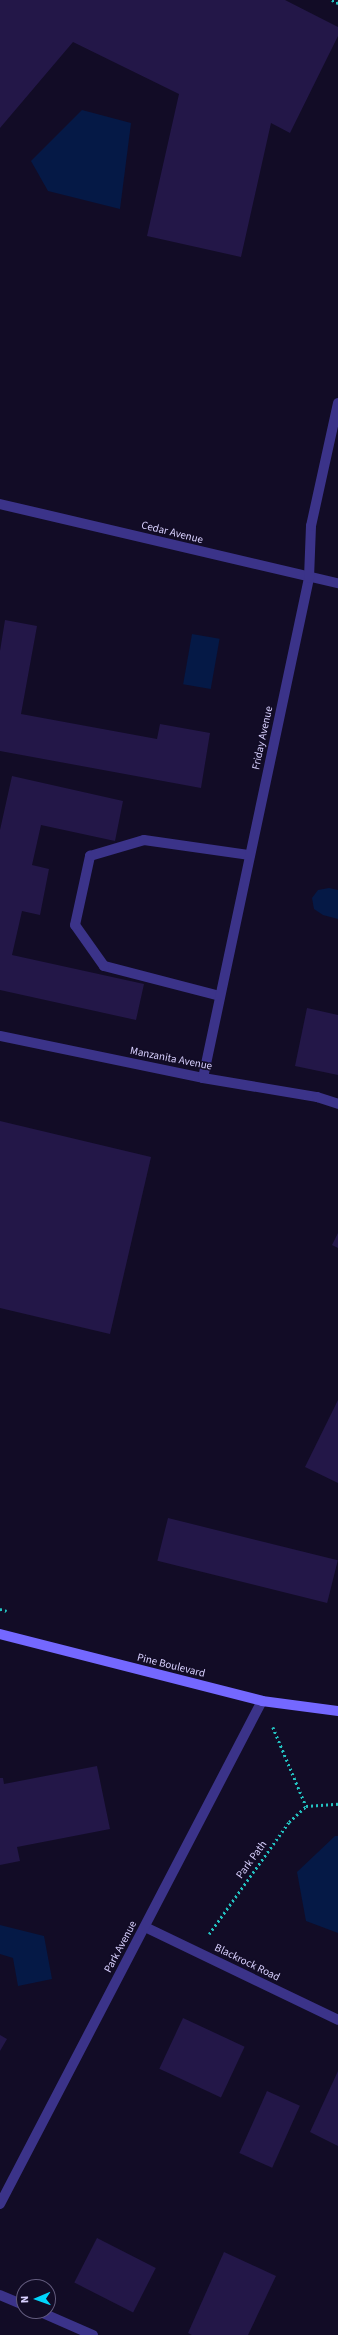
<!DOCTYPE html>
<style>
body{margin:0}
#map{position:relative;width:338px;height:2335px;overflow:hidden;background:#120c26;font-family:"Source Sans 3",sans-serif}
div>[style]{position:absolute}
.water>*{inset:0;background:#051946;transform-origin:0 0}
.building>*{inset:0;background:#231748;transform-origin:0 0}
.path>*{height:2.5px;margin-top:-1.25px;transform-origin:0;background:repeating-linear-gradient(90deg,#23c1c0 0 2px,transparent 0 5px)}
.lane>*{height:10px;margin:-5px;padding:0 5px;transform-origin:5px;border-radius:5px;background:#3b3389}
.street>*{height:10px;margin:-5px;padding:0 5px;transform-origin:5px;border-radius:5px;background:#3b3389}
.secondary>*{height:10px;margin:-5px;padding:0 5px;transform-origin:5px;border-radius:5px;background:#7468ff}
span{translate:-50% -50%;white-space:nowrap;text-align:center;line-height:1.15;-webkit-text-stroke:3px #120c26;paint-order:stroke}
.street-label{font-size:11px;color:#d9d1ff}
.north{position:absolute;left:16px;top:2279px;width:40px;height:40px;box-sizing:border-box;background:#120c26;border:1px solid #625b7d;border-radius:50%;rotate:268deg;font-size:11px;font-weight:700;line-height:16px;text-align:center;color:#d9d1ff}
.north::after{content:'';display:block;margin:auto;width:14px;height:18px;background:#00d5fc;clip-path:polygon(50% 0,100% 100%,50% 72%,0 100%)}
</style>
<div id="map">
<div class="water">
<div style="clip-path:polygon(82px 110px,131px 123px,120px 209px,48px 191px,31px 161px)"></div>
<div style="left:192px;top:634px;width:28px;height:51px;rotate:10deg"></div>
<div style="clip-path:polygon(329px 888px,338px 890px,338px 919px,323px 915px,314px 909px,312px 898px,318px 890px)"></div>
<div style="clip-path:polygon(335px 1836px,338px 1836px,338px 1933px,306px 1921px,297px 1872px)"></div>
<div style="clip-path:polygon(0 1925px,44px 1936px,52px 1979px,18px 1986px,13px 1958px,0 1954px)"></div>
</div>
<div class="building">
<div style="clip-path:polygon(0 0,285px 0,338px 27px,338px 36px,290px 133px,271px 123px,241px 257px,147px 236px,179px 94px,73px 42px,0 128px)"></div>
<div style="clip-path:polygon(5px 620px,37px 626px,21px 714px,157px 739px,160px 724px,210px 733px,201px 788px,0 751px,0 651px)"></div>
<div style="clip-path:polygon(12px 776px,123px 801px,115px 841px,41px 825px,32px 865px,49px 869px,40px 915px,22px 911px,12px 955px,144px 984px,136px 1020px,0 990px,0 830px)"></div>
<div style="clip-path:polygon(307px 1008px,338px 1015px,338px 1075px,295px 1066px)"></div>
<div style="clip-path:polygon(0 1121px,151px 1157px,110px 1334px,0 1308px)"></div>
<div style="clip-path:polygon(338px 1233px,338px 1248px,332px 1245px)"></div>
<div style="clip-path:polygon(338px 1400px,338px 1483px,305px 1467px)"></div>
<div style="left:168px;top:1518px;width:175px;height:44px;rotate:14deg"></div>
<div style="clip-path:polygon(97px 1766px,110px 1829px,17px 1847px,20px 1861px,0 1865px,0 1778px,3px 1778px,4px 1784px)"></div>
<div style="left:183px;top:2018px;width:68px;height:56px;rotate:25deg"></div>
<div style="clip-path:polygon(0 2035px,7px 2039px,0 2051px)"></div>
<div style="clip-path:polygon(338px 2071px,338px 2146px,310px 2132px)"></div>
<div style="left:267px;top:2091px;width:36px;height:68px;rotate:24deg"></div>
<div style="left:97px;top:2238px;width:66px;height:50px;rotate:27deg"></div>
<div style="clip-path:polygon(224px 2252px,276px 2276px,248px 2335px,192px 2335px,188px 2333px)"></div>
</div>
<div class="path">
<div style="left:332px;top:0;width:7px;rotate:27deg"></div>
<div style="left:0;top:1609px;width:7px;rotate:16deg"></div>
<div style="left:273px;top:1727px;width:86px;rotate:67.3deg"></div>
<div style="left:209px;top:1934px;width:138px;rotate:-54.5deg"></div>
<div style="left:289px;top:1822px;width:23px;rotate:-43deg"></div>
<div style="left:306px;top:1806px;width:32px;rotate:-4deg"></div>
</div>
<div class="lane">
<div style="left:220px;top:996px;width:120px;rotate:-165.5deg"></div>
<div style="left:104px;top:966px;width:50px;rotate:-125.3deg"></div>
<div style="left:75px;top:925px;width:71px;rotate:-77.7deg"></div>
<div style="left:90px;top:856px;width:56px;rotate:-16.5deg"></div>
<div style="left:144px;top:840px;width:107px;rotate:8.1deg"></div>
</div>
<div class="street">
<div style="left:0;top:504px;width:347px;rotate:13.2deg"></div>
<div style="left:0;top:1036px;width:207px;rotate:11.7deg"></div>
<div style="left:203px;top:1078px;width:116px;rotate:9.5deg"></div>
<div style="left:317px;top:1097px;width:22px;rotate:18deg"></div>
<div style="left:203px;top:1078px;width:511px;rotate:-78.03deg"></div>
<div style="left:309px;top:578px;width:52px;rotate:-87.8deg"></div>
<div style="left:311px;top:526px;width:126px;rotate:-77.6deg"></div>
<div style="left:145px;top:1927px;width:214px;rotate:25.7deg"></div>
<div style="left:0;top:2204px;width:567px;rotate:-62.49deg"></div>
<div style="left:0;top:2295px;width:26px;rotate:23deg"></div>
<div style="left:38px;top:2311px;width:60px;rotate:23.6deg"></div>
</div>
<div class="secondary">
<div style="left:0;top:1634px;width:270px;rotate:14.3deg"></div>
<div style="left:262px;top:1701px;width:77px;rotate:7.5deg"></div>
</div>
<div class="street-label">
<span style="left:172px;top:533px;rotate:14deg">Cedar Avenue</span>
<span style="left:263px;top:738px;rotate:-78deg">Friday Avenue</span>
<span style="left:171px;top:1059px;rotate:11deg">Manzanita Avenue</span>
<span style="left:171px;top:1666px;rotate:14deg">Pine Boulevard</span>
<span style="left:252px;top:1860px;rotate:-54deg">Park Path</span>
<span style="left:121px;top:1947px;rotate:-62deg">Park Avenue</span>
<span style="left:247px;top:1963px;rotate:26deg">Blackrock Road</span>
</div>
<div class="north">N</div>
</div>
